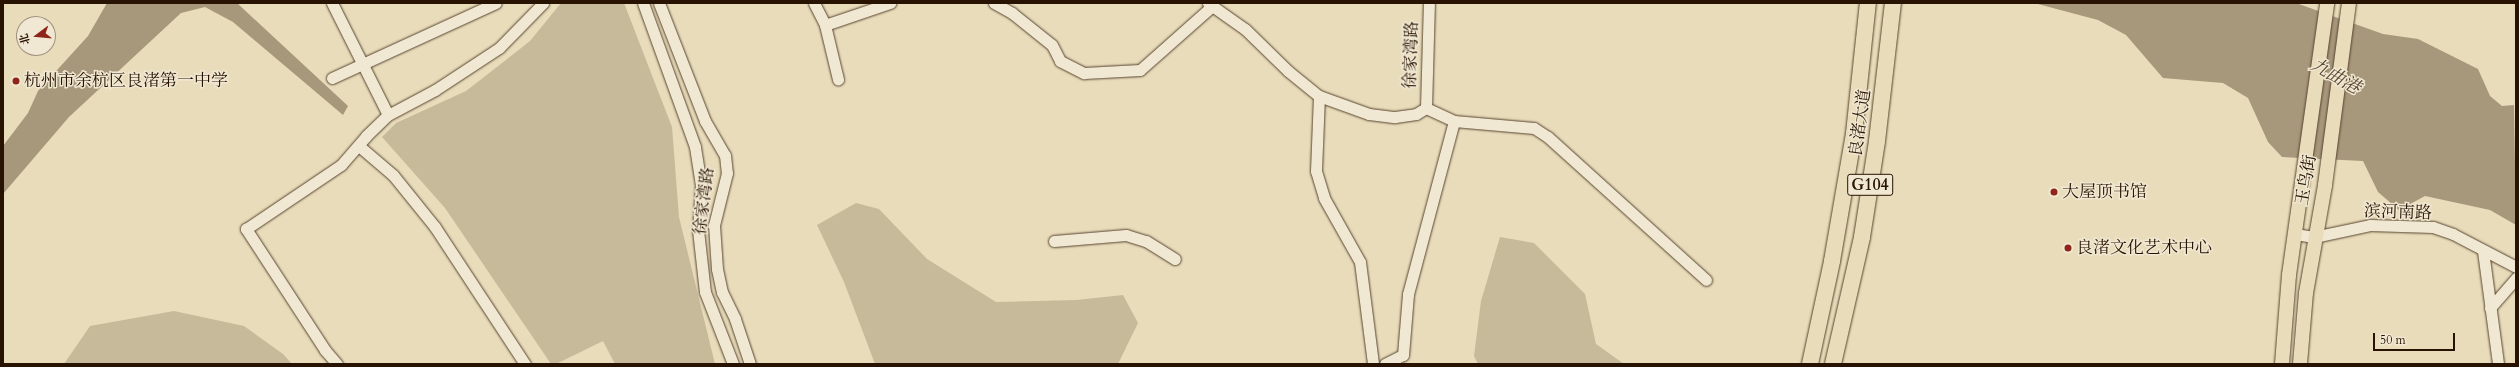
<!DOCTYPE html>
<meta charset="utf-8">
<style>
body{margin:0}
#map{position:relative;width:2519px;height:367px;overflow:hidden;background:#e8dcba;font-family:Cardo,"Noto Serif SC",serif}
div>[style]{position:absolute}
.green>*{inset:0;background:#c7ba9b}
.water>*{inset:0;background:#a7977b}
.roads{filter:drop-shadow(0 0 1px #584430) drop-shadow(0 0 1px #584430)}
.minor>*{height:11px;margin:-5.5px;padding:0 5.5px;transform-origin:5.5px;border-radius:5.5px;background:#f0e8d2}
.major>*{height:14px;margin:-7px;padding:0 7px;transform-origin:7px;border-radius:7px;background:#e8dcba}
.highway>*{height:16px;margin:-8px;padding:0 8px;transform-origin:8px;border-radius:8px;background:#e8dcba}
.dots>*{width:11px;height:11px;translate:-50% -50%;box-sizing:border-box;border:2px solid #f0e8d2;border-radius:50%}
span{translate:-50% -50%;white-space:nowrap;text-align:center;line-height:1.15;-webkit-text-stroke:3px #f0e8d2;paint-order:stroke}
.shield-label span{padding:1px 3px;background:#f0e8d2;border:1px solid;border-radius:3px;-webkit-text-stroke-width:0}
.shield-label{font-size:16px;color:#281202;font-weight:700}
.street-label{font-size:17px;color:#281202}
.poi-label{font-size:17px;color:#281202}
.left{translate:0 -50%;text-align:left}
.water-label{font-size:18px;color:#5b4732;font-style:italic}
.frame{position:absolute;inset:0;border:4px solid #281202;pointer-events:none}
.north{position:absolute;left:16px;top:16px;width:40px;height:40px;box-sizing:border-box;background:#f0e8d2;border:1px solid #a0927f;border-radius:50%;rotate:254deg;font-size:11px;font-weight:700;line-height:16px;text-align:center;color:#281202}
.north::after{content:'';display:block;margin:auto;width:14px;height:18px;background:#8f2418;clip-path:polygon(50% 0,100% 100%,50% 72%,0 100%)}
.scale{position:absolute;left:2373px;top:333px;width:82px;height:18px;box-sizing:border-box;border:2px solid #281202;border-top:0;padding-left:5px;font-size:12px;line-height:14px;white-space:nowrap;color:#281202;-webkit-text-stroke:3px #f0e8d2;paint-order:stroke}
</style>
<div id="map">
<div class="green">
<div style="clip-path:polygon(561px 3px,624px 3px,672px 127px,679px 217px,715px 364px,615px 364px,603px 341px,556px 364px,551px 364px,445px 208px,382px 137px,396px 123px,466px 91px,530px 41px)"></div>
<div style="clip-path:polygon(856px 203px,879px 209px,927px 259px,996px 302px,1076px 300px,1123px 295px,1138px 323px,1118px 364px,875px 364px,844px 282px,817px 225px)"></div>
<div style="clip-path:polygon(1500px 237px,1534px 243px,1585px 294px,1596px 344px,1624px 364px,1478px 364px,1474px 356px,1481px 301px)"></div>
<div style="clip-path:polygon(174px 311px,244px 326px,283px 354px,292px 364px,64px 364px,90px 326px)"></div>
</div>
<div class="water">
<div style="clip-path:polygon(107px 3px,237px 3px,348px 106px,343px 115px,233px 22px,205px 7px,181px 13px,69px 117px,3px 194px,3px 146px,28px 113px,38px 91px,88px 36px)"></div>
<div style="clip-path:polygon(2034px 3px,2296px 3px,2383px 34px,2418px 39px,2478px 69px,2490px 96px,2502px 106px,2514px 105px,2516px 225px,2490px 210px,2425px 196px,2399px 210px,2378px 192px,2363px 161px,2282px 157px,2268px 142px,2248px 98px,2223px 83px,2163px 78px,2126px 35px,2098px 20px)"></div>
</div>
<div class="roads">
<div class="minor">
<div style="left:332px;top:3px;width:125px;rotate:63.4deg"></div>
<div style="left:643px;top:3px;width:153px;rotate:70.1deg"></div>
<div style="left:695px;top:147px;width:38px;rotate:81deg"></div>
<div style="left:701px;top:185px;width:45px;rotate:93.8deg"></div>
<div style="left:698px;top:230px;width:62px;rotate:83.6deg"></div>
<div style="left:705px;top:292px;width:77px;rotate:68.7deg"></div>
<div style="left:659px;top:3px;width:127px;rotate:68.7deg"></div>
<div style="left:705px;top:121px;width:39px;rotate:60deg"></div>
<div style="left:725px;top:155px;width:18px;rotate:84deg"></div>
<div style="left:727px;top:173px;width:54px;rotate:104deg"></div>
<div style="left:714px;top:225px;width:44px;rotate:86.1deg"></div>
<div style="left:717px;top:269px;width:24px;rotate:78deg"></div>
<div style="left:722px;top:292px;width:30px;rotate:64deg"></div>
<div style="left:735px;top:319px;width:47px;rotate:71.6deg"></div>
<div style="left:814px;top:3px;width:25px;rotate:63deg"></div>
<div style="left:825px;top:25px;width:56px;rotate:76.5deg"></div>
<div style="left:994px;top:3px;width:21px;rotate:29deg"></div>
<div style="left:1012px;top:13px;width:51px;rotate:38.7deg"></div>
<div style="left:1052px;top:45px;width:18px;rotate:63deg"></div>
<div style="left:1060px;top:61px;width:27px;rotate:27deg"></div>
<div style="left:1084px;top:73px;width:56px;rotate:-3.1deg"></div>
<div style="left:1140px;top:70px;width:96px;rotate:-41.6deg"></div>
<div style="left:1208px;top:3px;width:45px;rotate:35.1deg"></div>
<div style="left:1245px;top:29px;width:60px;rotate:44.3deg"></div>
<div style="left:1288px;top:71px;width:40px;rotate:39deg"></div>
<div style="left:1319px;top:96px;width:53px;rotate:19.8deg"></div>
<div style="left:1369px;top:114px;width:26px;rotate:7deg"></div>
<div style="left:1395px;top:117px;width:21px;rotate:-8deg"></div>
<div style="left:1416px;top:114px;width:12px;rotate:-31deg"></div>
<div style="left:1426px;top:108px;width:31px;rotate:25deg"></div>
<div style="left:1454px;top:121px;width:80px;rotate:5deg"></div>
<div style="left:1534px;top:128px;width:17px;rotate:33deg"></div>
<div style="left:1548px;top:137px;width:213px;rotate:42.1deg"></div>
<div style="left:825px;top:25px;width:69px;rotate:-18.7deg"></div>
<div style="left:332px;top:78px;width:180px;rotate:-24.6deg"></div>
<div style="left:1319px;top:96px;width:75px;rotate:92.3deg"></div>
<div style="left:1316px;top:171px;width:28px;rotate:73deg"></div>
<div style="left:1324px;top:198px;width:73px;rotate:60.6deg"></div>
<div style="left:1360px;top:262px;width:103px;rotate:82.7deg"></div>
<div style="left:1426px;top:108px;width:105px;rotate:-88.4deg"></div>
<div style="left:359px;top:146px;width:45px;rotate:40.5deg"></div>
<div style="left:393px;top:175px;width:67px;rotate:51.1deg"></div>
<div style="left:435px;top:227px;width:164px;rotate:56.7deg"></div>
<div style="left:2295px;top:234px;width:19px;rotate:9deg"></div>
<div style="left:2314px;top:237px;width:57px;rotate:-12.1deg"></div>
<div style="left:2370px;top:225px;width:63px;rotate:1.8deg"></div>
<div style="left:2433px;top:227px;width:21px;rotate:19deg"></div>
<div style="left:2453px;top:234px;width:71px;rotate:27.6deg"></div>
<div style="left:1054px;top:241px;width:72px;rotate:-4.8deg"></div>
<div style="left:1126px;top:235px;width:21px;rotate:17deg"></div>
<div style="left:1146px;top:241px;width:34px;rotate:32deg"></div>
<div style="left:2483px;top:251px;width:114px;rotate:82.4deg"></div>
<div style="left:2490px;top:308px;width:40px;rotate:-49deg"></div>
<div style="left:337px;top:364px;width:18px;rotate:-131deg"></div>
<div style="left:325px;top:350px;width:145px;rotate:-123.1deg"></div>
<div style="left:246px;top:229px;width:115px;rotate:-34deg"></div>
<div style="left:341px;top:165px;width:38px;rotate:-49deg"></div>
<div style="left:366px;top:136px;width:30px;rotate:-44deg"></div>
<div style="left:388px;top:115px;width:53px;rotate:-28deg"></div>
<div style="left:435px;top:90px;width:77px;rotate:-33.3deg"></div>
<div style="left:499px;top:48px;width:63px;rotate:-45.6deg"></div>
<div style="left:1385px;top:364px;width:20px;rotate:-27deg"></div>
<div style="left:1403px;top:355px;width:61px;rotate:-85.3deg"></div>
<div style="left:1408px;top:294px;width:179px;rotate:-75.1deg"></div>
</div>
<div class="major">
<div style="left:2282px;top:364px;width:89px;rotate:-85.5deg"></div>
<div style="left:2289px;top:275px;width:275px;rotate:-82deg"></div>
<div style="left:2300px;top:364px;width:71px;rotate:-85.2deg"></div>
<div style="left:2306px;top:293px;width:110px;rotate:-80deg"></div>
<div style="left:2325px;top:185px;width:184px;rotate:-82.5deg"></div>
</div>
<div class="highway">
<div style="left:1810px;top:364px;width:105px;rotate:-77.9deg"></div>
<div style="left:1832px;top:261px;width:130px;rotate:-80.2deg"></div>
<div style="left:1854px;top:133px;width:131px;rotate:-83.9deg"></div>
<div style="left:1833px;top:364px;width:130px;rotate:-77.1deg"></div>
<div style="left:1862px;top:237px;width:97px;rotate:-81.1deg"></div>
<div style="left:1877px;top:141px;width:139px;rotate:-83.4deg"></div>
</div>
</div>
<div class="dots">
<div style="left:16px;top:81px;background:#8f2418"></div>
<div style="left:2054px;top:192px;background:#8f2418"></div>
<div style="left:2068px;top:248px;background:#8f2418"></div>
</div>
<div class="shield-label">
<span style="left:1870px;top:185px">G104</span>
</div>
<div class="street-label">
<span style="left:1411px;top:55px;rotate:-88deg">徐家湾路</span>
<span style="left:1860px;top:123px;rotate:-82deg">良渚大道</span>
<span style="left:2306px;top:180px;rotate:-80deg">玉鸟街</span>
<span style="left:704px;top:201px;rotate:-83deg">徐家湾路</span>
<span style="left:2398px;top:212px;rotate:2deg">滨河南路</span>
</div>
<div class="poi-label">
<span class="left" style="left:24px;top:81px">杭州市余杭区良渚第一中学</span>
<span class="left" style="left:2062px;top:192px">大屋顶书馆</span>
<span class="left" style="left:2076px;top:248px">良渚文化艺术中心</span>
</div>
<div class="water-label">
<span style="left:2335px;top:77px;rotate:29deg">九曲港</span>
</div>
<div class="frame"></div>
<div class="north">北</div>
<div class="scale">50 m</div>
</div>
